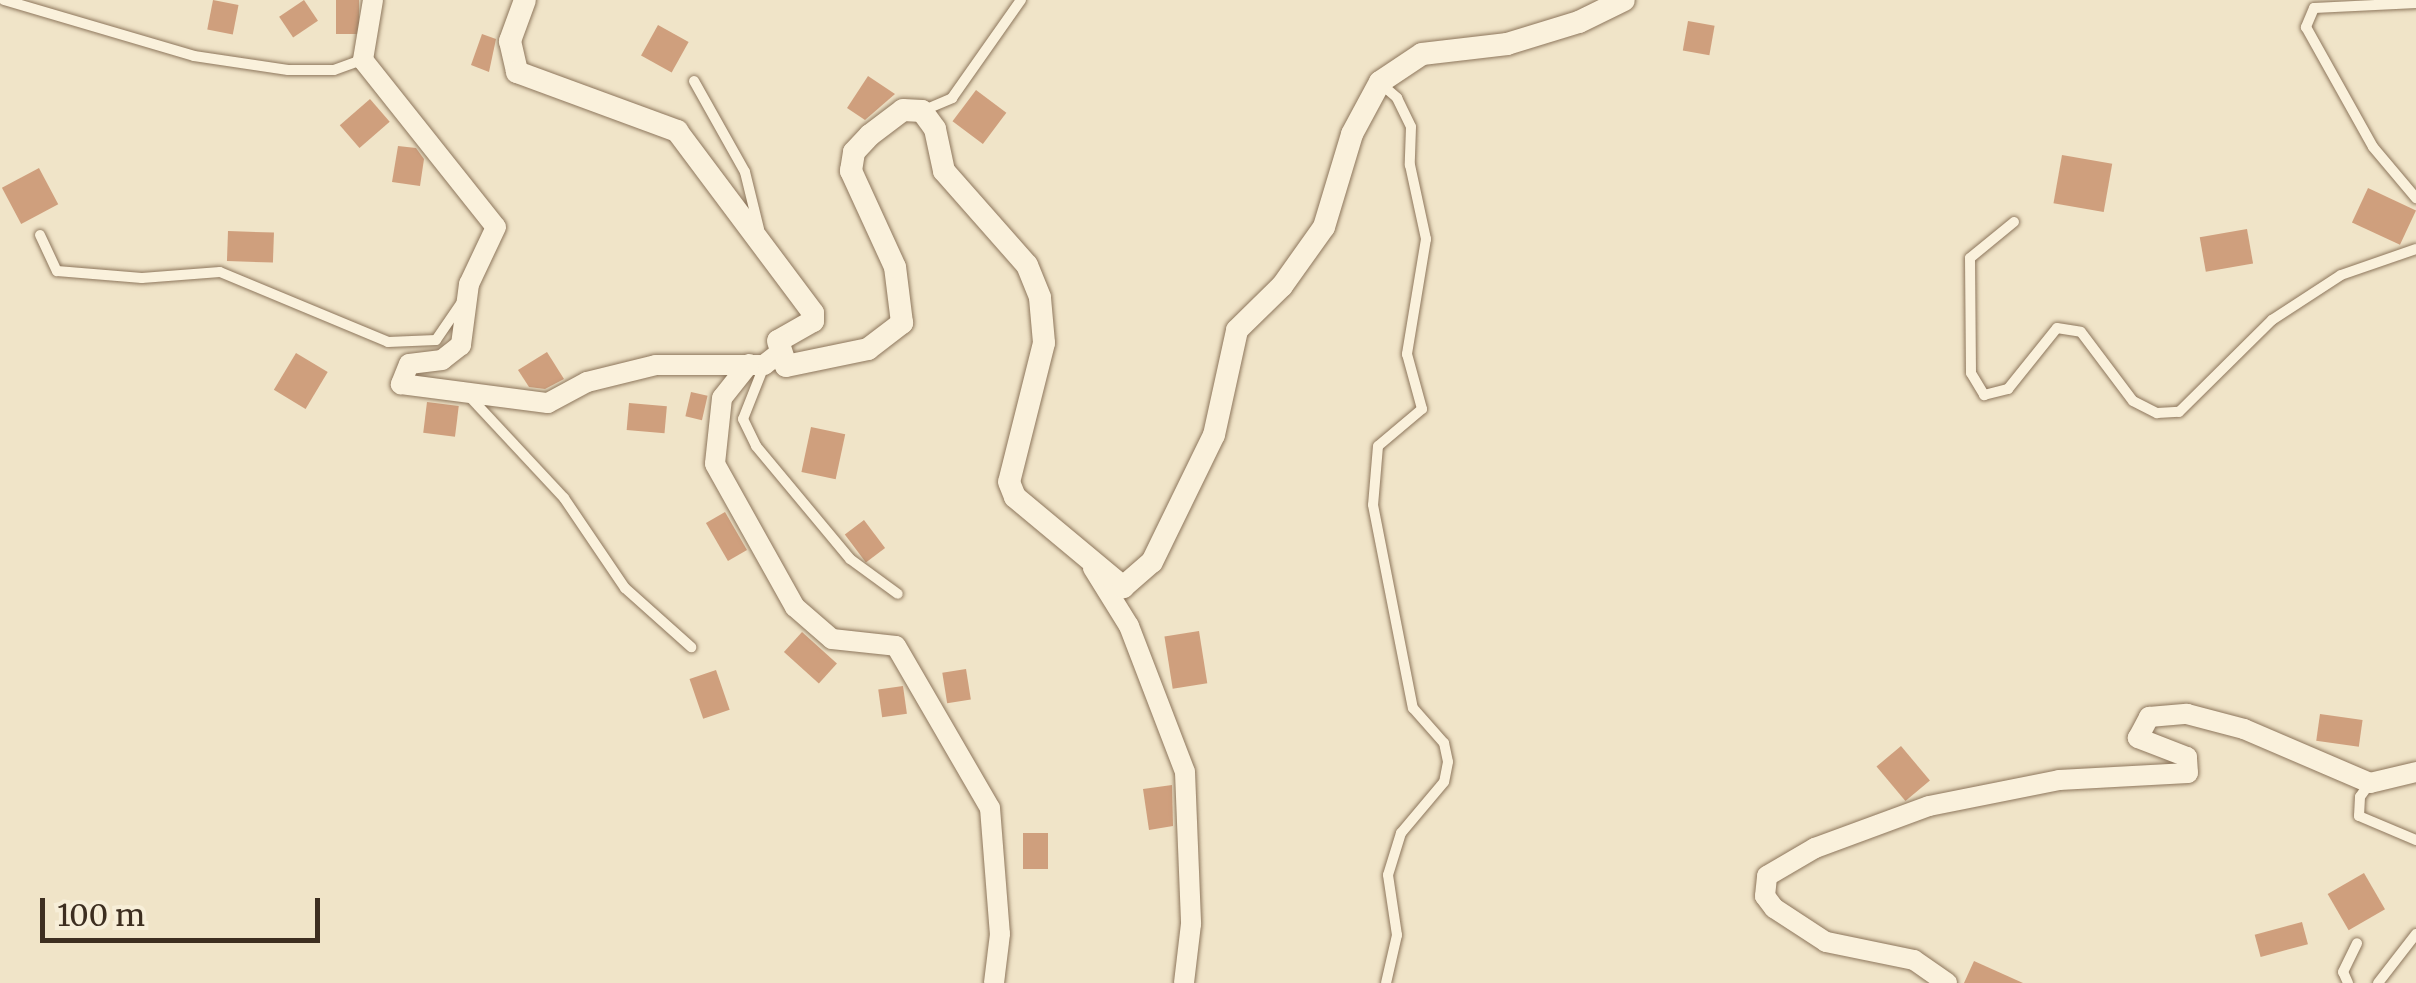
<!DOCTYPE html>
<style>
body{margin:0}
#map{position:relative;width:2416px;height:983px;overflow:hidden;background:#f0e4c8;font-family:Merriweather,serif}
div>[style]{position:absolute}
.building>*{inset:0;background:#cf9f7d;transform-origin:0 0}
.roads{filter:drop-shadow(0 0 2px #8d765c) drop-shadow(0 0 2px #8d765c)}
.service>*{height:10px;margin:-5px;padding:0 5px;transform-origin:5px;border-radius:5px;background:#faf1dc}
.minor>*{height:20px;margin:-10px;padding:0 10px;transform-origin:10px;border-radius:10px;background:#faf1dc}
.tertiary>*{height:22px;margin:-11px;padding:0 11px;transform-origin:11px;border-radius:11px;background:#faf1dc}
span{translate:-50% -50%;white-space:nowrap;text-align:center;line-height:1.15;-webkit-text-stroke:8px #f7eed8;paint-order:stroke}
.scale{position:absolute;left:40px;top:898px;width:280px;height:45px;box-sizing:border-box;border:5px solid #3d2e20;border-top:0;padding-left:12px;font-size:30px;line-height:35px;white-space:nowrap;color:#3d2e20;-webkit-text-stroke:8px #f7eed8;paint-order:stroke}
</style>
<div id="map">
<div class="building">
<div style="left:213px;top:0;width:26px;height:30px;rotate:11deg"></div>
<div style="left:304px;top:0;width:25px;height:30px;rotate:56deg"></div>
<div style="left:336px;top:0;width:23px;height:34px"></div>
<div style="left:1688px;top:21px;width:27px;height:30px;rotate:10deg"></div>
<div style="left:658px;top:25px;width:35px;height:35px;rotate:29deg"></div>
<div style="clip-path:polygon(482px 34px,496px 39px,489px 72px,471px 65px)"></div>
<div style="clip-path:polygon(868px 76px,895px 94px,865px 120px,847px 108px)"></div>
<div style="left:976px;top:90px;width:38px;height:39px;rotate:37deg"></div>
<div style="left:370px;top:99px;width:30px;height:40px;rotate:49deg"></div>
<div style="clip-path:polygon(398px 146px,416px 148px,424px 159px,420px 186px,392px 182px)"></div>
<div style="left:2062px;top:155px;width:51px;height:49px;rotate:10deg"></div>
<div style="left:39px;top:168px;width:41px;height:42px;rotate:62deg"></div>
<div style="left:2368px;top:188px;width:53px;height:38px;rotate:25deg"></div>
<div style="left:2247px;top:229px;width:35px;height:48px;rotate:80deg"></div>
<div style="left:228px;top:231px;width:46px;height:30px;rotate:2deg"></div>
<div style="clip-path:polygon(547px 352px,564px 379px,545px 389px,529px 387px,518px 370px)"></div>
<div style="left:296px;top:353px;width:37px;height:43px;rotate:31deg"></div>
<div style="left:691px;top:392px;width:17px;height:25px;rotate:13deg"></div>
<div style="left:427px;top:402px;width:32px;height:31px;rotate:7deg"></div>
<div style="left:629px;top:403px;width:38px;height:27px;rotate:5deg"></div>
<div style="left:811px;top:427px;width:35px;height:46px;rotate:12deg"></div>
<div style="left:725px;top:512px;width:44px;height:22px;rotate:60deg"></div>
<div style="left:864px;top:520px;width:35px;height:24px;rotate:53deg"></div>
<div style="left:1199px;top:631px;width:53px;height:35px;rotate:81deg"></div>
<div style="left:802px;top:632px;width:47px;height:27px;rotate:42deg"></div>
<div style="left:966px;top:669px;width:31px;height:24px;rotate:81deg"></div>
<div style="left:716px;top:670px;width:42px;height:28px;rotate:71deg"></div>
<div style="left:903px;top:686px;width:28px;height:25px;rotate:82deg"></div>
<div style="left:2320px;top:714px;width:43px;height:27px;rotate:8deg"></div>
<div style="left:1901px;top:746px;width:45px;height:32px;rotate:50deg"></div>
<div style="clip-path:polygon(1172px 785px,1173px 826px,1149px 830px,1143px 789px)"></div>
<div style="left:1048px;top:833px;width:36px;height:25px;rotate:90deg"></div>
<div style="left:2364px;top:873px;width:42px;height:42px;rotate:60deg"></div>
<div style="left:2302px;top:922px;width:23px;height:49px;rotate:75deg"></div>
<div style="clip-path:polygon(1974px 961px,2023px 983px,1964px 983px)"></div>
</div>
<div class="roads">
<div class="service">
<div style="left:4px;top:0;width:198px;rotate:16.4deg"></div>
<div style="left:194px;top:56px;width:95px;rotate:8.5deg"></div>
<div style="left:288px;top:70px;width:46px"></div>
<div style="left:334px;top:70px;width:30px;rotate:-20deg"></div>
<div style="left:2416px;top:3px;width:102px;rotate:177.2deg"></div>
<div style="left:2314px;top:8px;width:21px;rotate:113deg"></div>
<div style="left:2306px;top:27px;width:137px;rotate:60.8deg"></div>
<div style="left:2373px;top:147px;width:67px;rotate:49.9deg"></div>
<div style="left:694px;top:81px;width:104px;rotate:60.7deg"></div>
<div style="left:745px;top:172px;width:59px;rotate:76.2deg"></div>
<div style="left:1380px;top:83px;width:23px;rotate:41deg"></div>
<div style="left:1397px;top:98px;width:32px;rotate:64deg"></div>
<div style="left:1411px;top:127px;width:38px;rotate:92deg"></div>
<div style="left:1410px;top:165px;width:76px;rotate:77.8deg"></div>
<div style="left:1426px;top:239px;width:117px;rotate:99.4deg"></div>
<div style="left:1407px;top:354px;width:57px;rotate:74.7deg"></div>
<div style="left:1422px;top:409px;width:57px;rotate:139.9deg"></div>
<div style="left:1378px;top:446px;width:59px;rotate:94.8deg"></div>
<div style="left:1373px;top:505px;width:207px;rotate:78.9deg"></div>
<div style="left:1413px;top:708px;width:47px;rotate:48.5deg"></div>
<div style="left:1444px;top:743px;width:19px;rotate:78deg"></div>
<div style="left:1448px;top:762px;width:20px;rotate:101deg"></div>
<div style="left:1444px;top:782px;width:67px;rotate:130.1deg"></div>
<div style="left:1401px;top:833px;width:44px;rotate:107.2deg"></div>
<div style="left:1388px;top:875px;width:61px;rotate:81.5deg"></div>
<div style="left:1397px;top:935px;width:49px;rotate:102.9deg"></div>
<div style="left:922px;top:111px;width:33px;rotate:-23deg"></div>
<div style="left:952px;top:98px;width:120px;rotate:-54.9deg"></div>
<div style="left:2014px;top:222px;width:57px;rotate:140.7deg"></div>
<div style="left:1970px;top:258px;width:115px;rotate:89.5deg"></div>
<div style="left:1971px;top:373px;width:26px;rotate:59deg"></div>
<div style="left:1984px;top:395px;width:25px;rotate:-14deg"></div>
<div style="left:2008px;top:389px;width:78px;rotate:-51.2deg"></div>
<div style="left:2057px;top:328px;width:24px;rotate:9deg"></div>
<div style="left:2081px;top:332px;width:86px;rotate:53deg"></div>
<div style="left:2133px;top:401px;width:27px;rotate:27deg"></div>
<div style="left:2157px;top:413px;width:22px;rotate:-3deg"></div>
<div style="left:2179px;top:412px;width:131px;rotate:-44.7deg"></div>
<div style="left:2272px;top:320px;width:82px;rotate:-33.1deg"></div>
<div style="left:2341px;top:275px;width:79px;rotate:-19.1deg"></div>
<div style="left:40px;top:235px;width:40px;rotate:65deg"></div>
<div style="left:57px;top:271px;width:85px;rotate:4.7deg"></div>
<div style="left:142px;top:278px;width:78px;rotate:-4.4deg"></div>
<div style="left:220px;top:272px;width:182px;rotate:22.6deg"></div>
<div style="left:388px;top:342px;width:48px;rotate:-2.4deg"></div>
<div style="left:436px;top:340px;width:46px;rotate:-55.6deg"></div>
<div style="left:764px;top:366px;width:57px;rotate:111.6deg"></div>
<div style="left:743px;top:419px;width:30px;rotate:64deg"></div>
<div style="left:756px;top:446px;width:147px;rotate:50.2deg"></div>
<div style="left:850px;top:559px;width:59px;rotate:36.1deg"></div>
<div style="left:469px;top:396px;width:139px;rotate:47deg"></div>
<div style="left:564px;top:498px;width:109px;rotate:55.9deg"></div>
<div style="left:625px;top:588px;width:89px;rotate:41.8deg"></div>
<div style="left:2370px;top:783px;width:17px;rotate:126deg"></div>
<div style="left:2360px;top:797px;width:19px;rotate:93deg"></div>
<div style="left:2359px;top:816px;width:62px;rotate:22.8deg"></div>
<div style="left:2348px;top:983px;width:12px;rotate:-114deg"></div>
<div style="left:2343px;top:972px;width:32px;rotate:-64deg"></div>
<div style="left:2378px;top:983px;width:62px;rotate:-52.2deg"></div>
</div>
<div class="minor">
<div style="left:373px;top:0;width:61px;rotate:99.5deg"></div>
<div style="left:363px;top:60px;width:213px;rotate:51.5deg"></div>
<div style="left:496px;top:227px;width:63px;rotate:115.3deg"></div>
<div style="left:469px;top:284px;width:62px;rotate:97.5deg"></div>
<div style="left:461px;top:345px;width:24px;rotate:142deg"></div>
<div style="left:442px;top:360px;width:33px;rotate:173deg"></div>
<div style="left:409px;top:364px;width:22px;rotate:112deg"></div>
<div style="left:401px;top:384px;width:148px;rotate:7.4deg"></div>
<div style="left:548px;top:403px;width:44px;rotate:-28.3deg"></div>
<div style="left:587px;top:382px;width:71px;rotate:-13.8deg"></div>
<div style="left:656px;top:365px;width:108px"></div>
<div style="left:764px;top:365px;width:18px;rotate:-38deg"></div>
<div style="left:749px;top:364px;width:43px;rotate:128.5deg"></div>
<div style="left:722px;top:398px;width:66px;rotate:96.1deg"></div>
<div style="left:715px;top:464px;width:164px;rotate:60.8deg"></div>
<div style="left:795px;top:607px;width:49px;rotate:40.9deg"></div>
<div style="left:832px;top:639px;width:64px;rotate:6.2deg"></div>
<div style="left:896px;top:646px;width:187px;rotate:59.9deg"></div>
<div style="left:990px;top:808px;width:126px;rotate:85.5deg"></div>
<div style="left:1000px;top:934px;width:49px;rotate:97deg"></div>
<div style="left:1093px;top:568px;width:68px;rotate:58.2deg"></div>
<div style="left:1129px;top:626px;width:156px;rotate:69deg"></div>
<div style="left:1185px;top:772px;width:152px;rotate:87.7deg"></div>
<div style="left:1191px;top:924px;width:59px;rotate:96.8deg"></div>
<div style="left:1947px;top:983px;width:40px;rotate:-145.1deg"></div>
<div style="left:1914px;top:960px;width:90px;rotate:-168.4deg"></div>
<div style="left:1826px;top:942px;width:62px;rotate:-146.8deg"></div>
<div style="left:1774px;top:908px;width:15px;rotate:-127deg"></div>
<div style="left:1765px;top:896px;width:20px;rotate:-84deg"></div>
<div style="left:1767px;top:876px;width:56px;rotate:-30.3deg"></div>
<div style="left:1815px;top:848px;width:121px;rotate:-20.2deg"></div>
<div style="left:1929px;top:806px;width:133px;rotate:-11.3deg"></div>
<div style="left:2059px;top:780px;width:129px;rotate:-3.1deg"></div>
<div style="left:2188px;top:773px;width:16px;rotate:-94deg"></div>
<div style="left:2187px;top:757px;width:53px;rotate:-158.8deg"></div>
<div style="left:2138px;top:738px;width:24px;rotate:-62deg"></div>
<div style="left:2149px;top:717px;width:38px;rotate:-5deg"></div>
<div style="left:2187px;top:714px;width:59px;rotate:14.7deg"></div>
<div style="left:2244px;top:729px;width:137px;rotate:23.2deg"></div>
<div style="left:2370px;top:783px;width:47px;rotate:-13.4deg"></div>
</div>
<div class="tertiary">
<div style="left:525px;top:0;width:44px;rotate:110.1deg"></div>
<div style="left:510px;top:41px;width:32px;rotate:77deg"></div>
<div style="left:517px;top:72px;width:171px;rotate:20.2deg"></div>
<div style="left:677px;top:131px;width:227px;rotate:53.2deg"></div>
<div style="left:813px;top:313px;width:8px;rotate:90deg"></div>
<div style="left:813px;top:321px;width:40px;rotate:150.3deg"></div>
<div style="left:778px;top:341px;width:26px;rotate:72deg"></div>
<div style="left:786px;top:366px;width:84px;rotate:-11.7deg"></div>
<div style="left:868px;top:349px;width:43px;rotate:-37.4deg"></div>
<div style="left:902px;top:323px;width:56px;rotate:-97.1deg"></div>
<div style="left:895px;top:267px;width:106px;rotate:-114.6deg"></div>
<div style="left:851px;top:171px;width:19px;rotate:-81deg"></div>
<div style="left:854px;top:152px;width:23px;rotate:-47deg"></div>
<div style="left:870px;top:135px;width:41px;rotate:-37.1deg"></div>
<div style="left:903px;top:110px;width:19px;rotate:3deg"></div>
<div style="left:922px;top:111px;width:22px;rotate:54deg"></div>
<div style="left:935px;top:129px;width:43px;rotate:77.9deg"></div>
<div style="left:944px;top:171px;width:125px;rotate:48.6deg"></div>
<div style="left:1027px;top:265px;width:35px;rotate:68deg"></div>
<div style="left:1040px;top:298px;width:45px;rotate:84.9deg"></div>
<div style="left:1044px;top:343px;width:143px;rotate:104.1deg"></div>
<div style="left:1009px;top:482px;width:16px;rotate:68deg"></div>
<div style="left:1015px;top:497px;width:141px;rotate:39.8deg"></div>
<div style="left:1123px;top:587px;width:38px;rotate:-41deg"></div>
<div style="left:1152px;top:562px;width:141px;rotate:-64deg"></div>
<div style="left:1214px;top:435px;width:107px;rotate:-77.6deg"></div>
<div style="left:1237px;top:330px;width:63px;rotate:-44.4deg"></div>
<div style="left:1282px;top:286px;width:72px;rotate:-54.6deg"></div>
<div style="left:1324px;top:227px;width:97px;rotate:-73.2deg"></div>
<div style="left:1352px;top:134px;width:59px;rotate:-61.7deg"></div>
<div style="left:1380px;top:82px;width:50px;rotate:-33.7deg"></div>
<div style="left:1422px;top:54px;width:86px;rotate:-6.7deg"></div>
<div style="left:1507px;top:44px;width:75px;rotate:-17deg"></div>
<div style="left:1579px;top:22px;width:50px;rotate:-26.1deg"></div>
</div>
</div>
<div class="scale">100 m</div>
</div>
